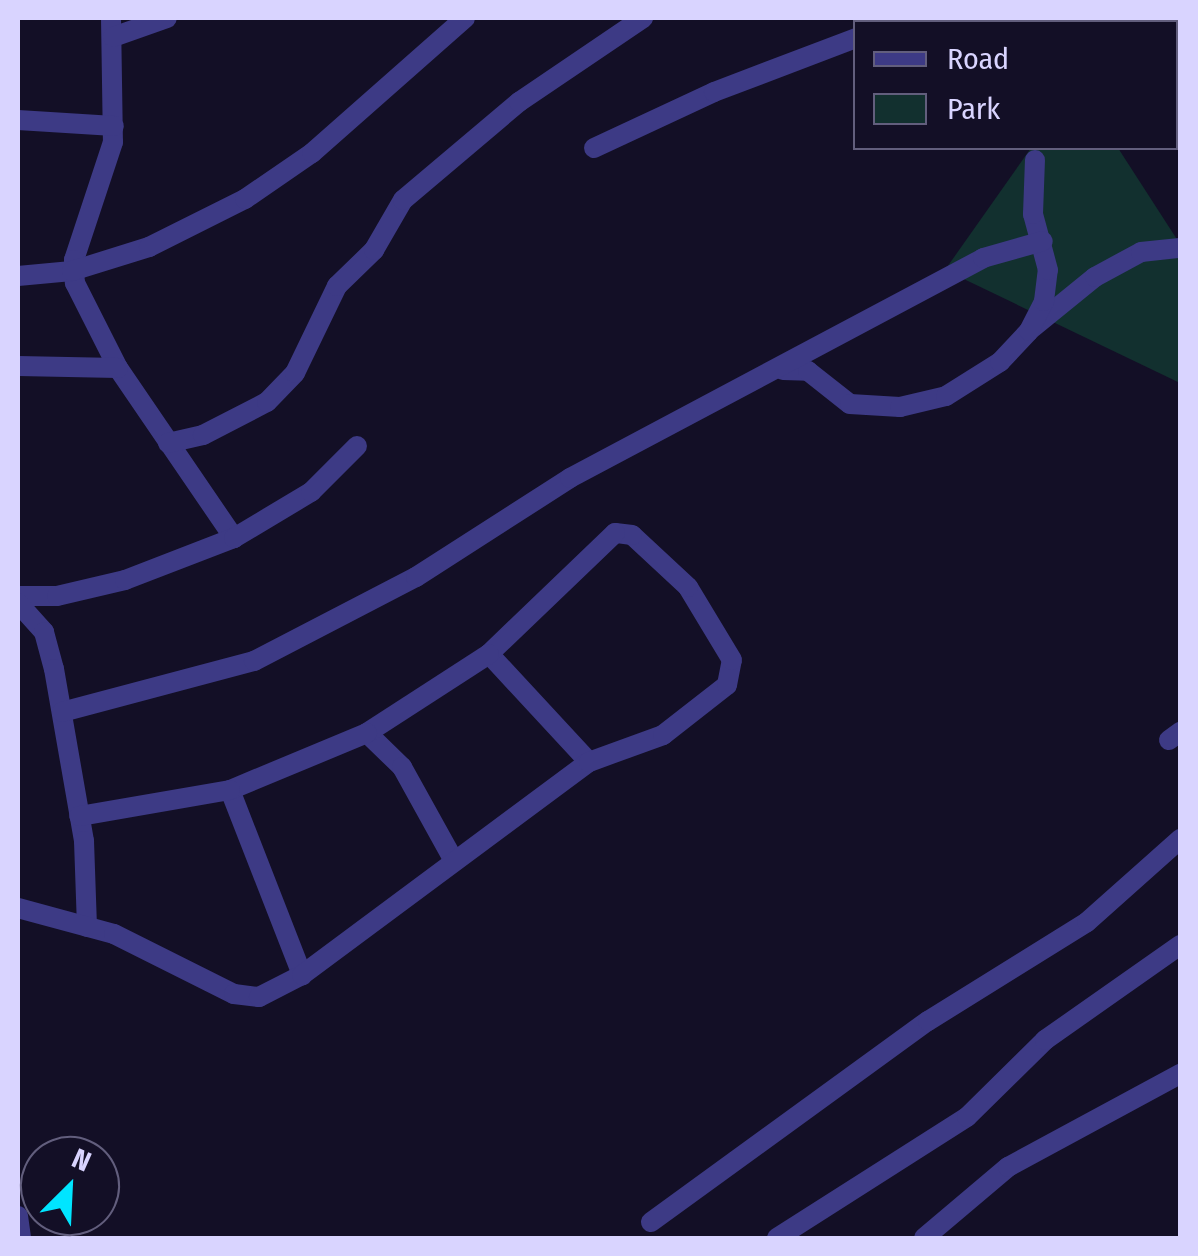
<!DOCTYPE html>
<style>
body{margin:0}
#map{position:relative;width:1198px;height:1256px;overflow:hidden;background:#130f26;font-family:"Fira Sans Condensed",sans-serif}
div>[style]{position:absolute}
.green>*{inset:0;background:#12302f}
.minor>*{height:20px;margin:-10px;padding:0 10px;transform-origin:10px;border-radius:10px;background:#3d3a85}
span{translate:-50% -50%;white-space:nowrap;text-align:center;line-height:1.15;-webkit-text-stroke:9px #130f26;paint-order:stroke}
.frame{position:absolute;inset:0;border:20px solid #d9d4ff;pointer-events:none}
.legend{position:absolute;left:853px;top:20px;width:325px;height:130px;box-sizing:border-box;background:#130f26;border:2px solid #625e7d;margin:0;padding:12px 18px;list-style:none;font-size:30px;color:#d9d4ff}
.legend li{display:flex;align-items:center;gap:20px;height:50px}
.legend b{width:50px;border:2px solid #625e7d}
.north{position:absolute;left:20px;top:1136px;width:100px;height:100px;box-sizing:border-box;background:#130f26;border:2px solid #625e7d;border-radius:50%;rotate:24deg;font-size:28px;font-weight:700;line-height:40px;text-align:center;color:#d9d4ff}
.north::after{content:'';display:block;margin:auto;width:35px;height:45px;background:#00e5ff;clip-path:polygon(50% 0,100% 100%,50% 72%,0 100%)}
</style>
<div id="map">
<div class="green">
<div style="clip-path:polygon(1031px 148px,1118px 148px,1180px 244px,1180px 383px,945px 270px)"></div>
</div>
<div class="minor">
<div style="left:111px;top:18px;width:124px;rotate:89.1deg"></div>
<div style="left:113px;top:142px;width:124px;rotate:108.3deg"></div>
<div style="left:74px;top:260px;width:23px;rotate:88deg"></div>
<div style="left:75px;top:283px;width:95px;rotate:63.2deg"></div>
<div style="left:118px;top:368px;width:206px;rotate:55.7deg"></div>
<div style="left:1039px;top:18px;width:16px;rotate:15deg"></div>
<div style="left:903px;top:22px;width:17px;rotate:-13deg"></div>
<div style="left:113px;top:37px;width:57px;rotate:-19.4deg"></div>
<div style="left:1176px;top:64px;width:4px;rotate:14deg"></div>
<div style="left:18px;top:120px;width:96px;rotate:3.6deg"></div>
<div style="left:594px;top:148px;width:132px;rotate:-25deg"></div>
<div style="left:714px;top:92px;width:152px;rotate:-20.8deg"></div>
<div style="left:18px;top:276px;width:54px;rotate:-5.3deg"></div>
<div style="left:72px;top:271px;width:81px;rotate:-17.3deg"></div>
<div style="left:149px;top:247px;width:107px;rotate:-26.6deg"></div>
<div style="left:245px;top:199px;width:81px;rotate:-34.5deg"></div>
<div style="left:312px;top:153px;width:204px;rotate:-41.4deg"></div>
<div style="left:1031px;top:329px;width:82px;rotate:-39.1deg"></div>
<div style="left:1095px;top:277px;width:52px;rotate:-28.5deg"></div>
<div style="left:1141px;top:252px;width:39px;rotate:-6deg"></div>
<div style="left:18px;top:366px;width:100px;rotate:1.1deg"></div>
<div style="left:783px;top:370px;width:25px;rotate:2deg"></div>
<div style="left:808px;top:371px;width:53px;rotate:38.2deg"></div>
<div style="left:850px;top:404px;width:50px;rotate:3.4deg"></div>
<div style="left:900px;top:407px;width:47px;rotate:-13.4deg"></div>
<div style="left:946px;top:396px;width:64px;rotate:-32.2deg"></div>
<div style="left:1000px;top:362px;width:42px;rotate:-46.9deg"></div>
<div style="left:1029px;top:331px;width:34px;rotate:-63deg"></div>
<div style="left:1044px;top:301px;width:31px;rotate:-83deg"></div>
<div style="left:1048px;top:270px;width:58px;rotate:-105deg"></div>
<div style="left:1033px;top:214px;width:54px;rotate:-87.9deg"></div>
<div style="left:168px;top:443px;width:36px;rotate:-13deg"></div>
<div style="left:203px;top:435px;width:72px;rotate:-27.3deg"></div>
<div style="left:267px;top:402px;width:40px;rotate:-46deg"></div>
<div style="left:295px;top:373px;width:97px;rotate:-64.2deg"></div>
<div style="left:337px;top:286px;width:52px;rotate:-44.2deg"></div>
<div style="left:374px;top:250px;width:58px;rotate:-59.9deg"></div>
<div style="left:403px;top:200px;width:152px;rotate:-40.2deg"></div>
<div style="left:519px;top:102px;width:150px;rotate:-34.1deg"></div>
<div style="left:18px;top:596px;width:39px"></div>
<div style="left:57px;top:596px;width:70px;rotate:-13.2deg"></div>
<div style="left:125px;top:580px;width:117px;rotate:-21.1deg"></div>
<div style="left:234px;top:538px;width:90px;rotate:-30.9deg"></div>
<div style="left:311px;top:492px;width:65px;rotate:-45deg"></div>
<div style="left:18px;top:603px;width:39px;rotate:48deg"></div>
<div style="left:44px;top:632px;width:38px;rotate:75deg"></div>
<div style="left:54px;top:669px;width:175px;rotate:80.1deg"></div>
<div style="left:84px;top:841px;width:86px;rotate:88deg"></div>
<div style="left:489px;top:654px;width:147px;rotate:47.2deg"></div>
<div style="left:62px;top:712px;width:199px;rotate:-14.9deg"></div>
<div style="left:254px;top:661px;width:182px;rotate:-27.4deg"></div>
<div style="left:416px;top:577px;width:183px;rotate:-32.7deg"></div>
<div style="left:570px;top:478px;width:468px;rotate:-28deg"></div>
<div style="left:983px;top:258px;width:62px;rotate:-15.8deg"></div>
<div style="left:367px;top:733px;width:49px;rotate:44.2deg"></div>
<div style="left:402px;top:767px;width:107px;rotate:61deg"></div>
<div style="left:1169px;top:740px;width:14px;rotate:-36deg"></div>
<div style="left:230px;top:790px;width:199px;rotate:68.7deg"></div>
<div style="left:18px;top:908px;width:99px;rotate:15.2deg"></div>
<div style="left:114px;top:934px;width:134px;rotate:26.6deg"></div>
<div style="left:234px;top:994px;width:25px;rotate:7deg"></div>
<div style="left:259px;top:997px;width:48px;rotate:-27.1deg"></div>
<div style="left:302px;top:975px;width:357px;rotate:-36.6deg"></div>
<div style="left:589px;top:762px;width:79px;rotate:-20deg"></div>
<div style="left:663px;top:735px;width:81px;rotate:-38deg"></div>
<div style="left:727px;top:685px;width:25px;rotate:-79deg"></div>
<div style="left:732px;top:660px;width:85px;rotate:-121.1deg"></div>
<div style="left:688px;top:587px;width:76px;rotate:-137.1deg"></div>
<div style="left:632px;top:535px;width:17px;rotate:-173deg"></div>
<div style="left:615px;top:533px;width:175px;rotate:136.2deg"></div>
<div style="left:489px;top:654px;width:145px;rotate:147.1deg"></div>
<div style="left:367px;top:733px;width:148px;rotate:157.4deg"></div>
<div style="left:230px;top:790px;width:153px;rotate:170.2deg"></div>
<div style="left:18px;top:1216px;width:22px;rotate:82deg"></div>
<div style="left:651px;top:1222px;width:342px;rotate:-36deg"></div>
<div style="left:928px;top:1021px;width:187px;rotate:-31.9deg"></div>
<div style="left:1087px;top:922px;width:125px;rotate:-41.7deg"></div>
<div style="left:777px;top:1238px;width:225px;rotate:-32.5deg"></div>
<div style="left:967px;top:1117px;width:110px;rotate:-44.6deg"></div>
<div style="left:1045px;top:1040px;width:165px;rotate:-35.1deg"></div>
<div style="left:924px;top:1238px;width:110px;rotate:-40.2deg"></div>
<div style="left:1008px;top:1167px;width:196px;rotate:-28.4deg"></div>
</div>
<div class="frame"></div>
<ul class="legend">
<li><b style="height:12px;background:#3d3a85"></b>Road</li>
<li><b style="height:28px;background:#12302f"></b>Park</li>
</ul>
<div class="north">N</div>
</div>
